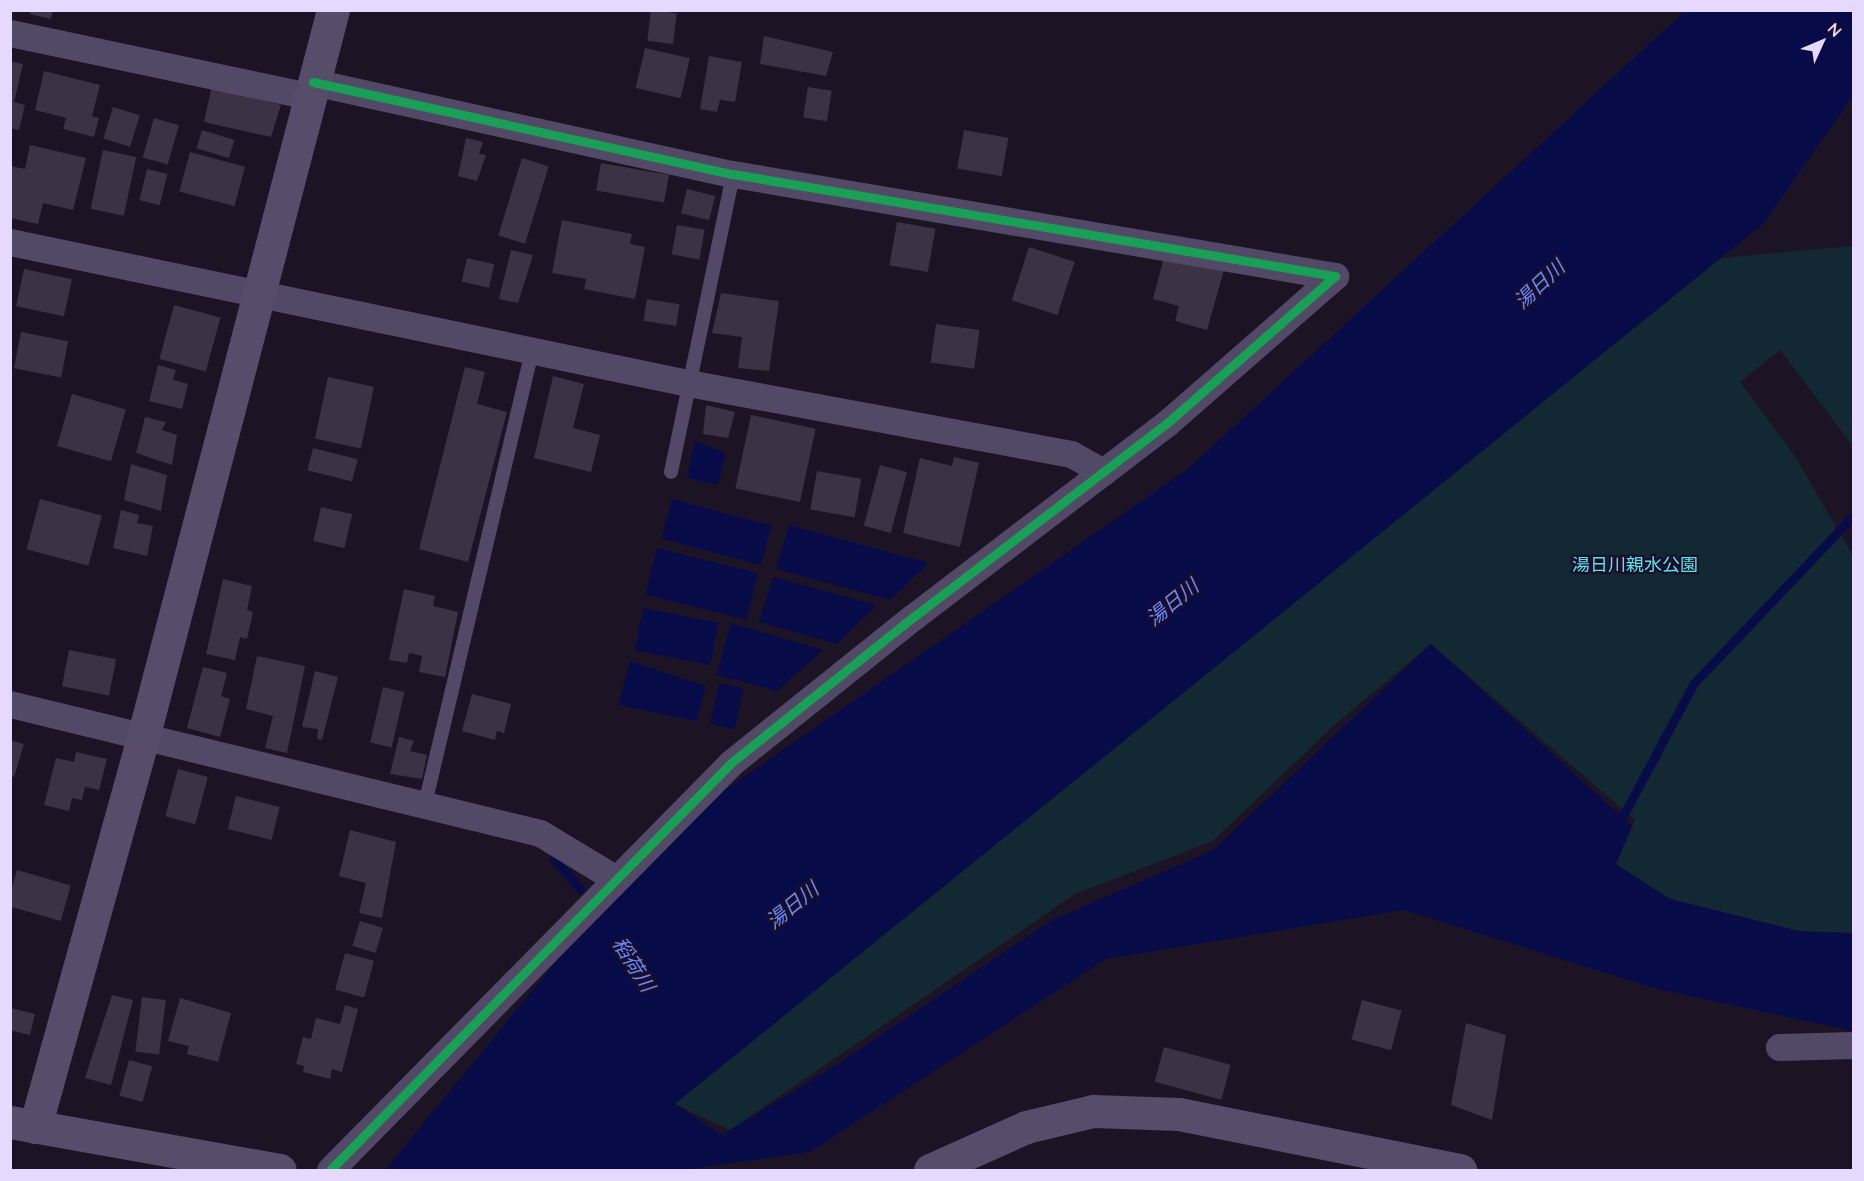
<!DOCTYPE html>
<meta charset="utf-8">
<style>
body{margin:0}
#map{position:relative;width:1864px;height:1181px;overflow:hidden;background:#1c1425;font-family:Quicksand,"Noto Sans JP",sans-serif}
div>[style]{position:absolute}
.green>*{inset:0;background:#122933}
.water>*{inset:0;background:#070c48;transform-origin:0 0}
.stream>*{height:9px;margin:-4.5px;padding:0 4.5px;transform-origin:4.5px;border-radius:4.5px;background:#070c48}
.building>*{inset:0;background:#3b3246;transform-origin:0 0}
.lane>*{height:14px;margin:-7px;padding:0 7px;transform-origin:7px;border-radius:7px;background:#524966}
.street>*{height:27px;margin:-13.5px;padding:0 13.5px;transform-origin:13.5px;border-radius:13.5px;background:#524966}
.secondary>*{height:33px;margin:-16.5px;padding:0 16.5px;transform-origin:16.5px;border-radius:16.5px;background:#584c6b}
.cycleway>*{height:9px;margin:-4.5px;padding:0 4.5px;transform-origin:4.5px;border-radius:4.5px;background:#1a9f57}
span{translate:-50% -50%;white-space:nowrap;text-align:center;line-height:1.15;-webkit-text-stroke:4.5px #1b0e2b;paint-order:stroke}
.park-label{font-size:18px;color:#57e6eb}
.water-label{font-size:20px;color:#668cff;font-style:italic}
.frame{position:absolute;inset:0;border:12px solid #e7d8ff;pointer-events:none}
.north{position:absolute;left:1792px;top:12px;width:60px;height:60px;-webkit-text-stroke:4px #1b0e2b;paint-order:stroke;rotate:46deg;font-size:16px;font-weight:700;line-height:24px;text-align:center;color:#e7d8ff}
.north::after{content:'';display:block;margin:auto;width:21px;height:27px;background:#e7d8ff;clip-path:polygon(50% 0,100% 100%,50% 72%,0 100%)}
</style>
<div id="map">
<div class="green">
<div style="clip-path:polygon(1853px 246px,1853px 446px,1780px 350px,1740px 382px,1796px 458px,1853px 556px,1853px 940px,1840px 941px,1649px 894px,1616px 863px,1635px 820px,1431px 644px,1333px 726px,1213px 841px,1075px 894px,730px 1130px,674px 1104px,1700px 260px)"></div>
</div>
<div class="water">
<div style="clip-path:polygon(1685px 11px,1853px 11px,1853px 96px,1763px 224px,675px 1104px,722px 1135px,839px 1063px,1050px 921px,1213px 850px,1431px 644px,1632px 826px,1616px 864px,1670px 899px,1798px 931px,1853px 933px,1853px 1031px,1657px 989px,1404px 910px,1106px 959px,810px 1152px,684px 1170px,385px 1170px,660px 835px,1189px 468px)"></div>
<div style="clip-path:polygon(695px 441px,726px 453px,718px 485px,687px 478px)"></div>
<div style="left:672px;top:499px;width:103px;height:41px;rotate:15deg"></div>
<div style="clip-path:polygon(789px 525px,929px 563px,890px 600px,776px 569px)"></div>
<div style="left:657px;top:548px;width:104px;height:48px;rotate:14deg"></div>
<div style="clip-path:polygon(773px 577px,877px 605px,837px 644px,759px 622px)"></div>
<div style="left:643px;top:608px;width:77px;height:43px;rotate:11deg"></div>
<div style="clip-path:polygon(731px 623px,823px 650px,777px 691px,716px 675px)"></div>
<div style="clip-path:polygon(630px 661px,706px 686px,697px 721px,618px 705px)"></div>
<div style="left:719px;top:683px;width:25px;height:42px;rotate:12deg"></div>
</div>
<div class="stream">
<div style="left:1617px;top:827px;width:163px;rotate:-61.9deg"></div>
<div style="left:1694px;top:683px;width:232px;rotate:-46.4deg"></div>
<div style="left:554px;top:859px;width:40px;rotate:49deg"></div>
</div>
<div class="building">
<div style="clip-path:polygon(30px 10px,53px 10px,51px 19px,30px 14px)"></div>
<div style="left:651px;top:10px;width:26px;height:31px;rotate:7deg"></div>
<div style="clip-path:polygon(764px 36px,833px 52px,826px 76px,760px 64px)"></div>
<div style="left:645px;top:48px;width:46px;height:41px;rotate:13deg"></div>
<div style="clip-path:polygon(709px 56px,742px 62px,735px 102px,720px 100px,717px 112px,700px 109px)"></div>
<div style="clip-path:polygon(10px 61px,23px 64px,14px 102px,25px 105px,19px 130px,10px 128px)"></div>
<div style="clip-path:polygon(44px 71px,100px 85px,92px 116px,99px 118px,94px 137px,63px 129px,66px 118px,35px 110px)"></div>
<div style="clip-path:polygon(212px 85px,281px 105px,271px 137px,204px 122px)"></div>
<div style="left:808px;top:87px;width:24px;height:31px;rotate:9deg"></div>
<div style="left:113px;top:107px;width:28px;height:33px;rotate:17deg"></div>
<div style="left:154px;top:118px;width:26px;height:41px;rotate:16deg"></div>
<div style="left:202px;top:130px;width:34px;height:19px;rotate:17deg"></div>
<div style="left:964px;top:130px;width:45px;height:39px;rotate:10deg"></div>
<div style="clip-path:polygon(466px 138px,483px 142px,479px 154px,486px 155px,477px 181px,458px 176px)"></div>
<div style="clip-path:polygon(30px 145px,86px 158px,73px 210px,43px 203px,38px 224px,10px 218px,10px 166px,25px 169px)"></div>
<div style="left:103px;top:150px;width:34px;height:60px;rotate:12deg"></div>
<div style="left:190px;top:152px;width:57px;height:41px;rotate:15deg"></div>
<div style="left:522px;top:158px;width:28px;height:81px;rotate:17deg"></div>
<div style="left:601px;top:163px;width:69px;height:28px;rotate:10deg"></div>
<div style="left:147px;top:169px;width:21px;height:32px;rotate:14deg"></div>
<div style="left:687px;top:189px;width:29px;height:25px;rotate:14deg"></div>
<div style="clip-path:polygon(562px 220px,632px 234px,630px 244px,645px 247px,635px 299px,584px 289px,586px 279px,552px 273px)"></div>
<div style="left:897px;top:222px;width:39px;height:44px;rotate:10deg"></div>
<div style="left:677px;top:225px;width:28px;height:30px;rotate:10deg"></div>
<div style="left:1029px;top:247px;width:48px;height:56px;rotate:18deg"></div>
<div style="clip-path:polygon(511px 250px,533px 255px,518px 303px,499px 299px)"></div>
<div style="clip-path:polygon(1165px 253px,1224px 270px,1207px 330px,1175px 321px,1179px 306px,1153px 299px)"></div>
<div style="left:467px;top:258px;width:28px;height:24px;rotate:13deg"></div>
<div style="left:24px;top:269px;width:49px;height:38px;rotate:12deg"></div>
<div style="clip-path:polygon(721px 293px,779px 301px,769px 371px,738px 368px,742px 337px,712px 333px)"></div>
<div style="left:647px;top:299px;width:33px;height:22px;rotate:9deg"></div>
<div style="left:174px;top:305px;width:48px;height:56px;rotate:15deg"></div>
<div style="left:936px;top:324px;width:44px;height:39px;rotate:8deg"></div>
<div style="left:21px;top:332px;width:48px;height:37px;rotate:11deg"></div>
<div style="clip-path:polygon(158px 365px,176px 370px,173px 380px,188px 384px,182px 409px,149px 401px)"></div>
<div style="clip-path:polygon(465px 367px,485px 372px,477px 404px,507px 412px,468px 562px,419px 549px)"></div>
<div style="clip-path:polygon(553px 376px,584px 384px,573px 428px,600px 435px,591px 472px,534px 458px)"></div>
<div style="left:328px;top:377px;width:47px;height:63px;rotate:12deg"></div>
<div style="left:72px;top:394px;width:56px;height:54px;rotate:16deg"></div>
<div style="clip-path:polygon(706px 405px,735px 412px,728px 438px,703px 434px)"></div>
<div style="left:751px;top:415px;width:66px;height:75px;rotate:12deg"></div>
<div style="clip-path:polygon(145px 417px,166px 422px,162px 430px,177px 435px,172px 465px,136px 453px)"></div>
<div style="left:313px;top:448px;width:46px;height:23px;rotate:14deg"></div>
<div style="clip-path:polygon(954px 457px,979px 463px,960px 547px,903px 533px,920px 458px,952px 466px)"></div>
<div style="clip-path:polygon(131px 464px,167px 475px,161px 511px,124px 500px)"></div>
<div style="left:880px;top:465px;width:28px;height:63px;rotate:15deg"></div>
<div style="left:817px;top:471px;width:45px;height:39px;rotate:10deg"></div>
<div style="left:40px;top:499px;width:64px;height:52px;rotate:15deg"></div>
<div style="left:321px;top:507px;width:32px;height:35px;rotate:13deg"></div>
<div style="clip-path:polygon(121px 510px,139px 515px,137px 523px,153px 526px,147px 556px,113px 548px)"></div>
<div style="clip-path:polygon(223px 579px,252px 586px,247px 610px,253px 612px,247px 639px,240px 637px,235px 660px,206px 654px)"></div>
<div style="clip-path:polygon(404px 589px,435px 596px,433px 606px,458px 612px,445px 677px,419px 672px,422px 656px,409px 653px,407px 663px,389px 660px)"></div>
<div style="left:69px;top:650px;width:48px;height:37px;rotate:11deg"></div>
<div style="clip-path:polygon(257px 656px,305px 666px,287px 753px,265px 748px,273px 716px,246px 709px)"></div>
<div style="clip-path:polygon(203px 667px,227px 673px,221px 696px,230px 699px,220px 737px,187px 728px)"></div>
<div style="clip-path:polygon(315px 671px,338px 677px,322px 740px,317px 739px,318px 729px,302px 727px)"></div>
<div style="left:383px;top:687px;width:22px;height:57px;rotate:13deg"></div>
<div style="clip-path:polygon(472px 694px,511px 704px,504px 733px,497px 731px,495px 740px,462px 731px)"></div>
<div style="clip-path:polygon(399px 737px,414px 741px,410px 751px,427px 755px,422px 779px,390px 774px)"></div>
<div style="clip-path:polygon(10px 740px,24px 744px,14px 777px,10px 776px)"></div>
<div style="clip-path:polygon(76px 752px,107px 759px,99px 790px,85px 787px,82px 800px,72px 798px,69px 811px,44px 805px,56px 758px,74px 762px)"></div>
<div style="left:178px;top:769px;width:31px;height:49px;rotate:15deg"></div>
<div style="left:236px;top:796px;width:45px;height:34px;rotate:14deg"></div>
<div style="clip-path:polygon(350px 830px,396px 842px,382px 918px,359px 913px,366px 883px,339px 876px)"></div>
<div style="left:17px;top:870px;width:56px;height:37px;rotate:16deg"></div>
<div style="left:360px;top:921px;width:24px;height:26px;rotate:17deg"></div>
<div style="left:345px;top:953px;width:30px;height:38px;rotate:15deg"></div>
<div style="clip-path:polygon(112px 995px,133px 1000px,111px 1085px,85px 1078px)"></div>
<div style="left:142px;top:997px;width:24px;height:55px;rotate:7deg"></div>
<div style="clip-path:polygon(180px 998px,231px 1013px,218px 1062px,187px 1054px,189px 1046px,168px 1041px)"></div>
<div style="left:1362px;top:1000px;width:41px;height:41px;rotate:15deg"></div>
<div style="clip-path:polygon(345px 1005px,358px 1009px,342px 1072px,332px 1069px,330px 1079px,303px 1072px,304px 1066px,296px 1064px,303px 1037px,311px 1039px,316px 1018px,340px 1024px)"></div>
<div style="clip-path:polygon(10px 1008px,35px 1014px,30px 1035px,10px 1030px)"></div>
<div style="clip-path:polygon(1466px 1023px,1506px 1035px,1492px 1120px,1451px 1105px)"></div>
<div style="left:1164px;top:1047px;width:69px;height:36px;rotate:15deg"></div>
<div style="left:129px;top:1060px;width:24px;height:37px;rotate:15deg"></div>
</div>
<div class="lane">
<div style="left:671px;top:472px;width:304px;rotate:-78.2deg"></div>
<div style="left:425px;top:804px;width:465px;rotate:-76.7deg"></div>
</div>
<div class="street">
<div style="left:10px;top:33px;width:306px;rotate:11.9deg"></div>
<div style="left:313px;top:82px;width:430px;rotate:12.4deg"></div>
<div style="left:733px;top:174px;width:611px;rotate:9.62deg"></div>
<div style="left:1335px;top:276px;width:223px;rotate:138.8deg"></div>
<div style="left:1167px;top:423px;width:320px;rotate:142.6deg"></div>
<div style="left:913px;top:617px;width:233px;rotate:141.3deg"></div>
<div style="left:731px;top:763px;width:571px;rotate:134.57deg"></div>
<div style="left:10px;top:242px;width:693px;rotate:11.75deg"></div>
<div style="left:688px;top:383px;width:390px;rotate:10.5deg"></div>
<div style="left:1071px;top:454px;width:37px;rotate:29deg"></div>
<div style="left:10px;top:704px;width:545px;rotate:13.68deg"></div>
<div style="left:540px;top:833px;width:89px;rotate:31.2deg"></div>
<div style="left:1779px;top:1047px;width:75px;rotate:-1.5deg"></div>
</div>
<div class="secondary">
<div style="left:10px;top:1122px;width:274px;rotate:10.1deg"></div>
<div style="left:35px;top:1127px;width:408px;rotate:-74.5deg"></div>
<div style="left:144px;top:734px;width:748px;rotate:-75.37deg"></div>
<div style="left:930px;top:1170px;width:105px;rotate:-24.1deg"></div>
<div style="left:1026px;top:1127px;width:69px;rotate:-13.4deg"></div>
<div style="left:1093px;top:1111px;width:86px;rotate:2deg"></div>
<div style="left:1179px;top:1114px;width:287px;rotate:11.3deg"></div>
</div>
<div class="cycleway">
<div style="left:313px;top:82px;width:430px;rotate:12.4deg"></div>
<div style="left:733px;top:174px;width:611px;rotate:9.62deg"></div>
<div style="left:1335px;top:276px;width:223px;rotate:138.8deg"></div>
<div style="left:1167px;top:423px;width:320px;rotate:142.6deg"></div>
<div style="left:913px;top:617px;width:233px;rotate:141.3deg"></div>
<div style="left:731px;top:763px;width:571px;rotate:134.57deg"></div>
</div>
<div class="park-label">
<span style="left:1635px;top:565px">湯日川親水公園</span>
</div>
<div class="water-label">
<span style="left:1539px;top:284px;rotate:-43deg">湯日川</span>
<span style="left:1172px;top:602px;rotate:-39deg">湯日川</span>
<span style="left:792px;top:905px;rotate:-39deg">湯日川</span>
<span style="left:634px;top:964px;rotate:58deg">稻荷川</span>
</div>
<div class="frame"></div>
<div class="north">N</div>
</div>
